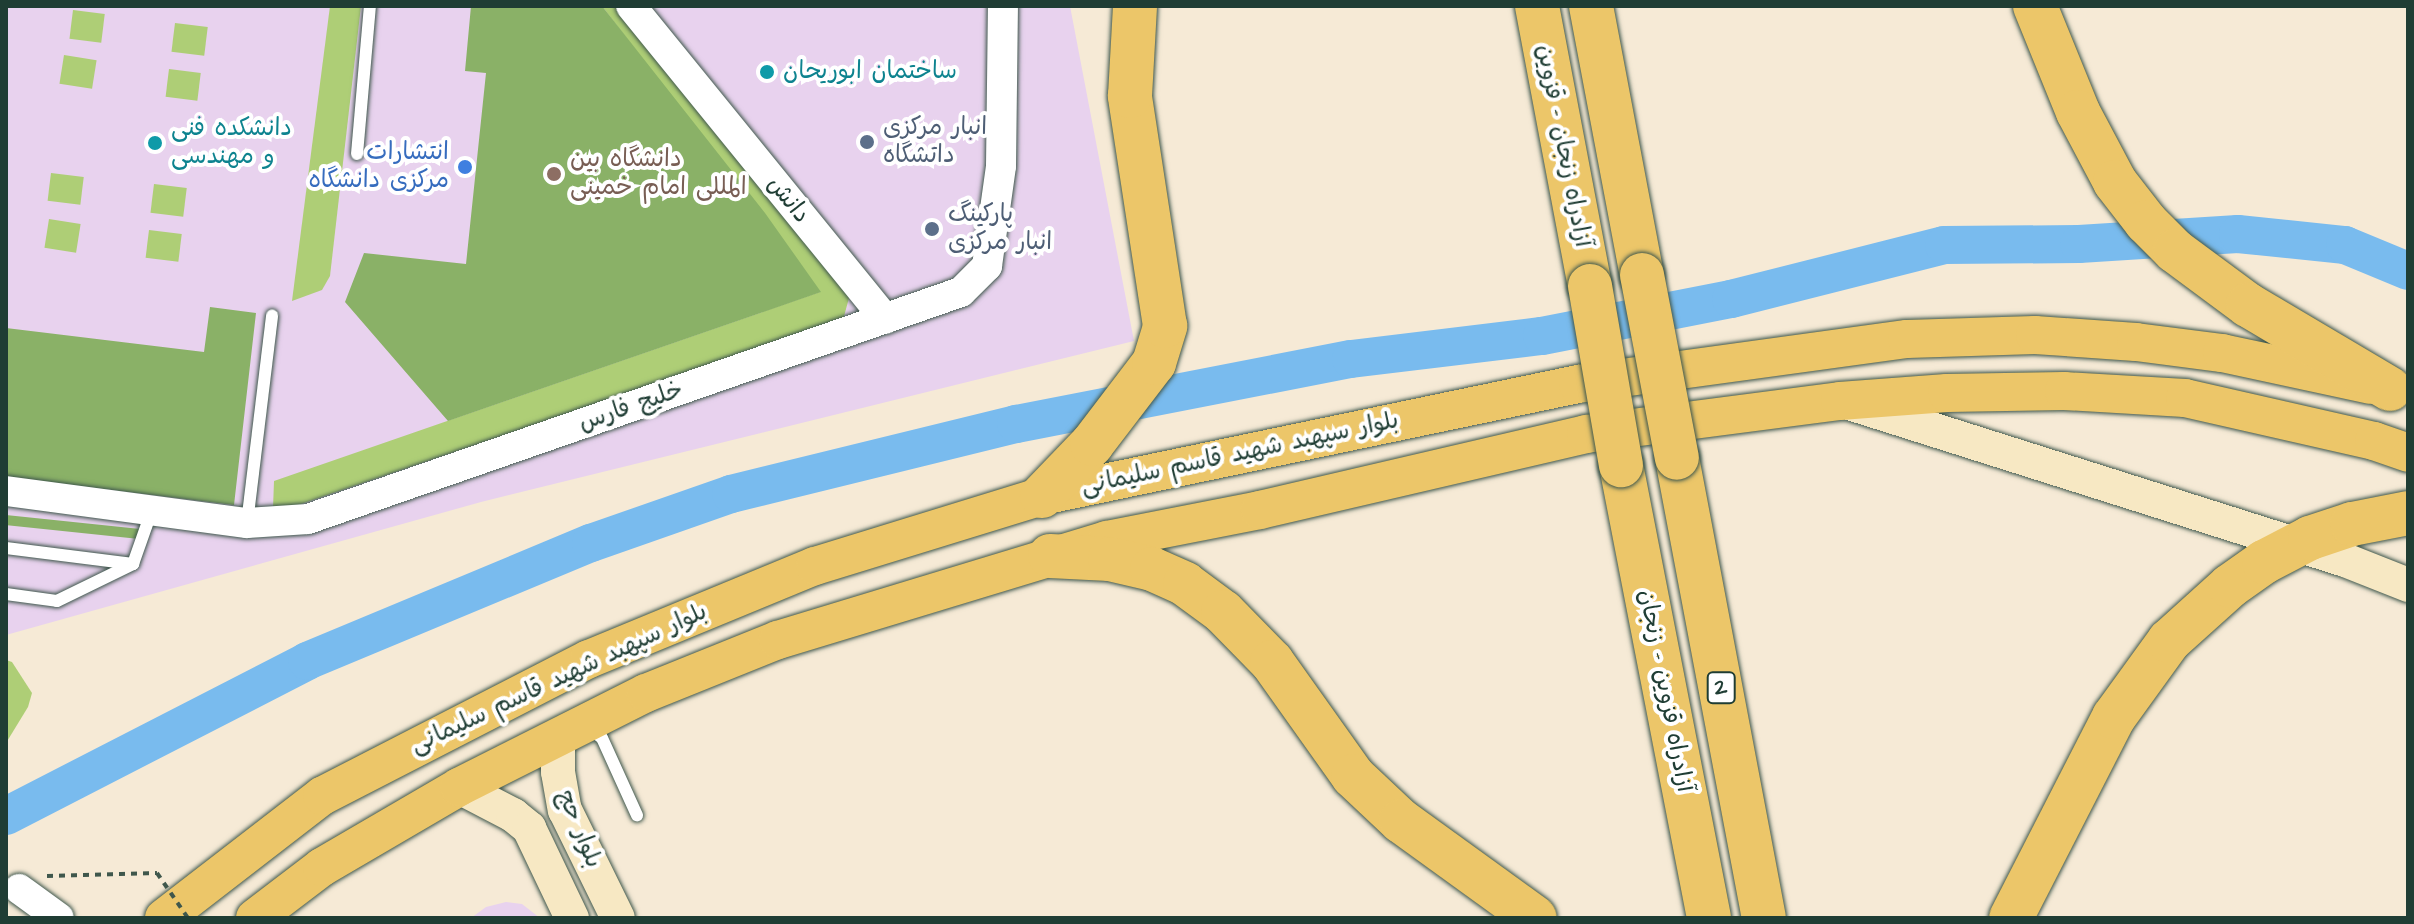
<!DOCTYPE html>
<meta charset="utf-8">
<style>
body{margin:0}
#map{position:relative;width:2414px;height:924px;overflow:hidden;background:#f6ead6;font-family:"Architects Daughter","Playpen Sans Arabic",sans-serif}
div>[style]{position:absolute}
.built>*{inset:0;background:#e8d2ee}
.green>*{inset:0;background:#aece76;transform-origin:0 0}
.forest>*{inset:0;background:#8ab167;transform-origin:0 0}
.river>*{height:38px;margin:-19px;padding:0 19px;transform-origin:19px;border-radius:19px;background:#79bbee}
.path>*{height:4px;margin-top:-2px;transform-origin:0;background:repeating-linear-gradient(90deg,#3f574c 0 6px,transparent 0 12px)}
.roads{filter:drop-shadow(0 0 2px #3f574c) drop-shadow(0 0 2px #3f574c)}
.service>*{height:12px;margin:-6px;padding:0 6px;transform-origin:6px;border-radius:6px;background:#fff}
.tertiary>*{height:30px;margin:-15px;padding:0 15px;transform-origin:15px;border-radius:15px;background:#fff}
.secondary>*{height:34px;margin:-17px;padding:0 17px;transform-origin:17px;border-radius:17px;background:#f7e8c3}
.primary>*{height:38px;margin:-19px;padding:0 19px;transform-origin:19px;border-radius:19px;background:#ecc669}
.motorway>*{height:44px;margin:-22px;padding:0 22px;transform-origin:22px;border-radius:22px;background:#ecc669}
.path-bridge>*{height:4px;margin-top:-2px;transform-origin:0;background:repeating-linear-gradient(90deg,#3f574c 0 6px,transparent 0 12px)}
.bridges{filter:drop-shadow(0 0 2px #3f574c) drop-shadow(0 0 2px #3f574c)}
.motorway-bridge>*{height:44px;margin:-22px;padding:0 22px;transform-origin:22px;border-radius:22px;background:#ecc669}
.dots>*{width:22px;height:22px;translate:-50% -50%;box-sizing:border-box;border:4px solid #fff;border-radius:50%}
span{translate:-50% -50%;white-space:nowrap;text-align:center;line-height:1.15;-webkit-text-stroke:8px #fff;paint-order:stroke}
.shield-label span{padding:2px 6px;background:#fff;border:2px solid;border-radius:6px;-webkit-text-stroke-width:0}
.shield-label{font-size:22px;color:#1f3d34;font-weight:700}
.culture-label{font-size:24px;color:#0d838f}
.left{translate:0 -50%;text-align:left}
.service-label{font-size:24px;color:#4e5e75}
.street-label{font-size:24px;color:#1f3d34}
.shop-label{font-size:24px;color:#366cbe}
.right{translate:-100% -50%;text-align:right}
.education-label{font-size:24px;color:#785e54}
.frame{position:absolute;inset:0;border:8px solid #1f3d34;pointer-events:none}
</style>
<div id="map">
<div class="built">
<div style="clip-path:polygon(6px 6px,1070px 6px,1134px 341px,481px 502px,6px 635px)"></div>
<div style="clip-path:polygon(506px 902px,522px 904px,540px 918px,471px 918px,486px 907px)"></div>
</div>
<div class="green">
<div style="clip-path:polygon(330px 6px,361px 6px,330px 276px,322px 290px,292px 301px)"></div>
<div style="clip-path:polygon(602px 6px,624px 6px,852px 287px,843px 320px,298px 505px,273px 508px,274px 481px,820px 292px)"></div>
<div style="left:73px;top:10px;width:32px;height:29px;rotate:7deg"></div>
<div style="left:175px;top:23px;width:33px;height:29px;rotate:7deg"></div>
<div style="left:64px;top:55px;width:33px;height:29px;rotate:9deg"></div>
<div style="left:169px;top:69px;width:32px;height:28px;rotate:7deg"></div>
<div style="left:51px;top:173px;width:33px;height:28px;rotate:7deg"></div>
<div style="left:154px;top:184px;width:33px;height:29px;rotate:7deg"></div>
<div style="left:49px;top:219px;width:32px;height:29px;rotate:9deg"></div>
<div style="left:149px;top:230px;width:33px;height:28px;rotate:7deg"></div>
<div style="clip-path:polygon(6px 660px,12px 662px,32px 693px,28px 707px,6px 743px)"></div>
</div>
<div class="forest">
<div style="clip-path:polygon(471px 6px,602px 6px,765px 213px,821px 292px,448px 421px,345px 302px,364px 253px,466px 264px,486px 73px,465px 71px)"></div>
<div style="clip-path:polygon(210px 307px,256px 313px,234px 505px,6px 477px,6px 328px,204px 352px)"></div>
<div style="left:6px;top:515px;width:135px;height:10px;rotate:6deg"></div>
</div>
<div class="river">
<div style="left:6px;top:816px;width:339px;rotate:-27.2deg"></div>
<div style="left:307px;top:661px;width:308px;rotate:-22.6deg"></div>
<div style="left:591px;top:543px;width:148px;rotate:-19.3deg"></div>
<div style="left:731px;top:494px;width:293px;rotate:-13.8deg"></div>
<div style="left:1016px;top:424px;width:341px;rotate:-11deg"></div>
<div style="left:1351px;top:359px;width:192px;rotate:-6.9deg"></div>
<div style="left:1542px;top:336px;width:193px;rotate:-11.1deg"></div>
<div style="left:1731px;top:299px;width:220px;rotate:-14.2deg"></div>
<div style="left:1944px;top:245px;width:135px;rotate:-0.4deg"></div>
<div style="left:2079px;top:244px;width:159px;rotate:-3.6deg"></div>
<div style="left:2238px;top:234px;width:108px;rotate:5.9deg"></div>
<div style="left:2345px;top:245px;width:68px;rotate:22.4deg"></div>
</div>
<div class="path">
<div style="left:47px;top:876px;width:110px;rotate:-1.6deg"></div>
</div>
<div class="roads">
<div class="service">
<div style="left:357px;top:154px;width:149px;rotate:-85deg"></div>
<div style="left:247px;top:523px;width:209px;rotate:-83.1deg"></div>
<div style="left:6px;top:548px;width:128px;rotate:7.2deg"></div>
<div style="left:6px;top:594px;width:51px;rotate:7.8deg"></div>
<div style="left:57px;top:601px;width:85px;rotate:-26deg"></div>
<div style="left:133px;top:564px;width:57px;rotate:-70.6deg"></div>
<div style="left:589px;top:728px;width:16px;rotate:38deg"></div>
<div style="left:602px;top:738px;width:85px;rotate:65.6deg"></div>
</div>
<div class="tertiary">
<div style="left:631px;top:6px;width:403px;rotate:50.9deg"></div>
<div style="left:6px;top:491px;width:243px;rotate:7.6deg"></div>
<div style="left:247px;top:523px;width:61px;rotate:-3.8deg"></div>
<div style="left:308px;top:519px;width:691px;rotate:-19.17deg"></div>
<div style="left:961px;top:292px;width:37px;rotate:-45deg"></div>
<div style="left:987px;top:266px;width:101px;rotate:-82deg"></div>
<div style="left:1001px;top:166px;width:160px;rotate:-89.3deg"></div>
<div style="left:19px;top:889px;width:49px;rotate:35.9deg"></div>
</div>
<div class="secondary">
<div style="left:1846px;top:402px;width:523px;rotate:17.57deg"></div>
<div style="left:2345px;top:560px;width:68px;rotate:21.6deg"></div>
<div style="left:558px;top:736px;width:36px;rotate:90deg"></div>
<div style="left:558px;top:772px;width:39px;rotate:80deg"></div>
<div style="left:565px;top:810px;width:120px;rotate:63.9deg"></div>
<div style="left:459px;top:787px;width:61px;rotate:27.4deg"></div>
<div style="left:513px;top:815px;width:21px;rotate:39deg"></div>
<div style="left:529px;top:828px;width:100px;rotate:64.5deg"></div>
</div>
<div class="primary">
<div style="left:164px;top:918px;width:200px;rotate:-37.7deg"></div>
<div style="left:322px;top:796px;width:300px;rotate:-27.2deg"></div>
<div style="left:589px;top:659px;width:244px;rotate:-22.4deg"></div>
<div style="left:815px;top:566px;width:238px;rotate:-17.1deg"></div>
<div style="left:1042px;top:496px;width:548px;rotate:-11.8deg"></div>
<div style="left:1578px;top:384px;width:332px;rotate:-7.8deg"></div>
<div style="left:1907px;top:339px;width:128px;rotate:-1.8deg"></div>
<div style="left:2035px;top:335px;width:101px;rotate:4deg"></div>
<div style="left:2136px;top:342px;width:87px;rotate:7.3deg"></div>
<div style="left:2222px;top:353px;width:152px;rotate:12.1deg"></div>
<div style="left:255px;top:918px;width:84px;rotate:-37.3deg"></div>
<div style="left:322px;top:867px;width:159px;rotate:-30.3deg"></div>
<div style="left:459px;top:787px;width:209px;rotate:-26.7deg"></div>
<div style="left:646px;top:693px;width:142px;rotate:-21.9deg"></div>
<div style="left:778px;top:640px;width:344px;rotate:-16.9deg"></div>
<div style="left:1107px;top:540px;width:156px;rotate:-11.1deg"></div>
<div style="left:1260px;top:510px;width:335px;rotate:-13.1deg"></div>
<div style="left:1586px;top:434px;width:256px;rotate:-7.4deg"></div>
<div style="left:1840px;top:401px;width:107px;rotate:-4.3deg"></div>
<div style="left:1947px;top:393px;width:117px;rotate:-1deg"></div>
<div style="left:2064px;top:391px;width:121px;rotate:3.3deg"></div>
<div style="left:2185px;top:398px;width:194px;rotate:12.8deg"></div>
<div style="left:2374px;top:441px;width:36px;rotate:19deg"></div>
</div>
<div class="motorway">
<div style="left:1537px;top:6px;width:285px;rotate:79.3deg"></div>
<div style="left:1591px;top:6px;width:274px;rotate:79.3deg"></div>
<div style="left:2035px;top:6px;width:114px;rotate:67.9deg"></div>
<div style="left:2078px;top:112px;width:79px;rotate:62.1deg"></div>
<div style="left:2115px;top:182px;width:51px;rotate:52.2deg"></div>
<div style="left:2146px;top:222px;width:41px;rotate:45deg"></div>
<div style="left:2175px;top:251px;width:91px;rotate:36.5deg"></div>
<div style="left:2248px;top:305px;width:165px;rotate:30.6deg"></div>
<div style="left:1677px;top:458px;width:468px;rotate:79.3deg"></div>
<div style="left:1621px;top:465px;width:461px;rotate:79deg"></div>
<div style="left:1042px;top:496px;width:72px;rotate:-46.1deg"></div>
<div style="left:1092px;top:444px;width:102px;rotate:-52.6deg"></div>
<div style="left:1154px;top:363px;width:39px;rotate:-73deg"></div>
<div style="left:1165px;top:326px;width:233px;rotate:-98.7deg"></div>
<div style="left:1130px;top:96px;width:90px;rotate:-86.8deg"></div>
<div style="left:1050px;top:556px;width:60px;rotate:2.9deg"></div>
<div style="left:1110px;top:559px;width:43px;rotate:13.4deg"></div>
<div style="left:1152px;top:569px;width:36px;rotate:24deg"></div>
<div style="left:1185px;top:584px;width:47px;rotate:36.4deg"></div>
<div style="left:1223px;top:612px;width:70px;rotate:45.6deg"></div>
<div style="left:1272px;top:662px;width:140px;rotate:54.6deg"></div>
<div style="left:1353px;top:776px;width:66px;rotate:43.2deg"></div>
<div style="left:1401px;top:821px;width:165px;rotate:35.9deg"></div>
<div style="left:2011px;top:918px;width:226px;rotate:-62.9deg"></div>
<div style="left:2114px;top:717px;width:94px;rotate:-54.1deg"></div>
<div style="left:2169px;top:641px;width:82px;rotate:-42deg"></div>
<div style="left:2230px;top:586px;width:42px;rotate:-35.2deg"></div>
<div style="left:2264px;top:562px;width:52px;rotate:-27.6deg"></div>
<div style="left:2310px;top:538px;width:44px;rotate:-18.4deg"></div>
<div style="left:2352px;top:524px;width:57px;rotate:-11.1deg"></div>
</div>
</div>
<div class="path-bridge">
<div style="left:157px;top:873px;width:55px;rotate:55.4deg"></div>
</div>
<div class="bridges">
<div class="motorway-bridge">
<div style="left:1642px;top:275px;width:186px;rotate:79.2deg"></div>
<div style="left:1590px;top:286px;width:182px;rotate:80.2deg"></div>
</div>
</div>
<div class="dots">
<div style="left:767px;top:72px;background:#0f9aa8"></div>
<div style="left:867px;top:142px;background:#5c6f8a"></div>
<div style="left:155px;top:143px;background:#0f9aa8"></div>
<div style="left:465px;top:167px;background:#3f7fe0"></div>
<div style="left:554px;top:174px;background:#8d6e63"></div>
<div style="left:932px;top:229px;background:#5c6f8a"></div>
</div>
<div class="shield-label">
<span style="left:1721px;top:688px">2</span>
</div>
<div class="culture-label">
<span class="left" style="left:783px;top:72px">ساختمان ابوریحان</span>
<span class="left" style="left:171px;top:143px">دانشکده فنی<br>و مهندسی</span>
</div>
<div class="service-label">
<span class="left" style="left:883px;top:142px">انبار مرکزی<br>داتشگاه</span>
<span class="left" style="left:948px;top:229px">پارکینگ<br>انبار مرکزی</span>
</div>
<div class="street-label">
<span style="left:1563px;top:146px;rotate:79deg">آزادراه زنجان - قزوین</span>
<span style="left:788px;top:200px;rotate:51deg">دانش</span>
<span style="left:631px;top:407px;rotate:-19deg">خلیج فارس</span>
<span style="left:1240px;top:454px;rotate:-12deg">بلوار سپهبد شهید قاسم سلیمانی</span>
<span style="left:559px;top:679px;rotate:-25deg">بلوار سپهبد شهید قاسم سلیمانی</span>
<span style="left:1665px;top:691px;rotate:79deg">آزادراه قزوین - زنجان</span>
<span style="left:579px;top:829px;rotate:68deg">بلوار حج</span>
</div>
<div class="shop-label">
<span class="right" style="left:449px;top:167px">انتشارات<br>مرکزی دانشگاه</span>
</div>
<div class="education-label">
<span class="left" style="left:570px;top:174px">دانشگاه بین<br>المللی امام خمینی</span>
</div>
<div class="frame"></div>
</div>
